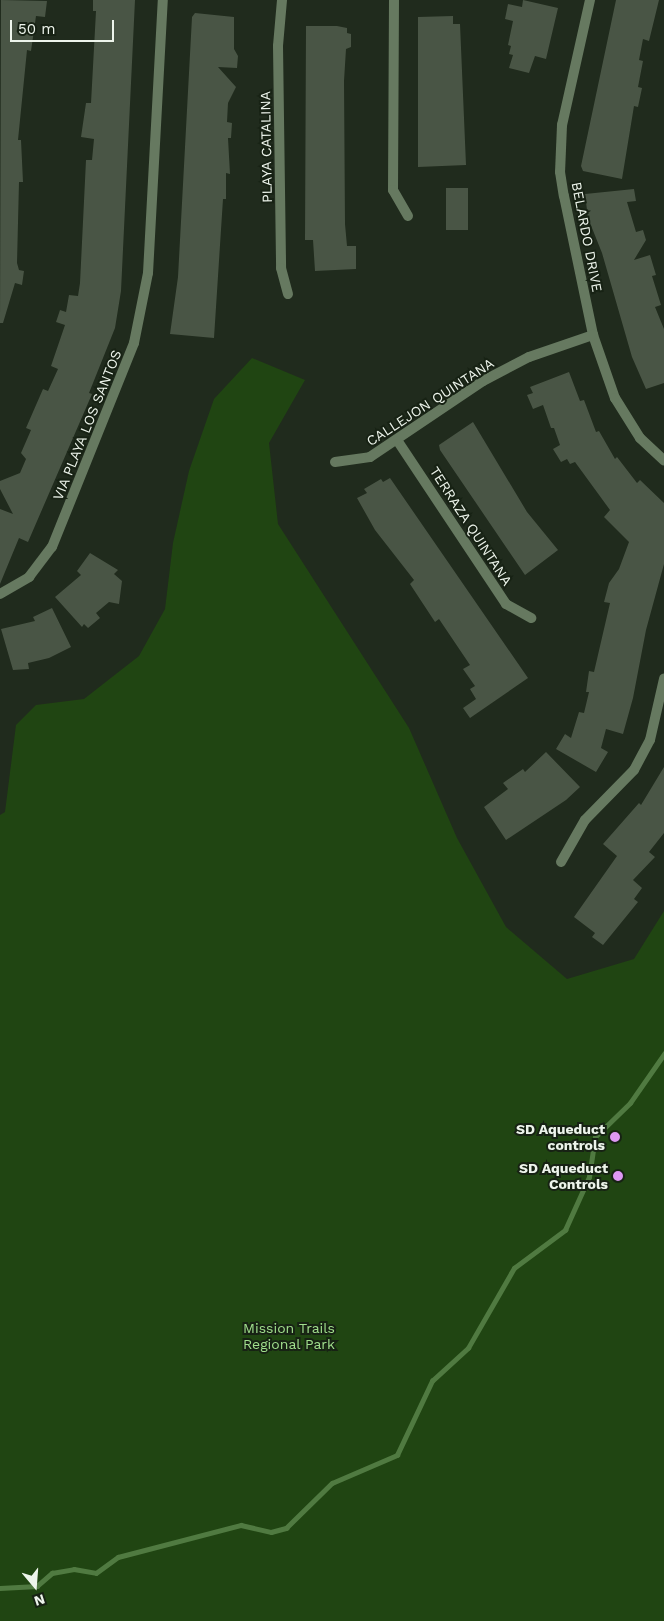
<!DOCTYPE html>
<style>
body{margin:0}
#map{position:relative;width:664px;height:1621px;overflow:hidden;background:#202b1d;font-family:"Work Sans",sans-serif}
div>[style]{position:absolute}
.green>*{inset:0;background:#204512}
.stream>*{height:4.5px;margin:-2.25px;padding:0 2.25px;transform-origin:2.25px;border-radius:2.25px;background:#507a41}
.building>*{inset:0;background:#495545;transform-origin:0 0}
.minor>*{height:10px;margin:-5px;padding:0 5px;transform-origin:5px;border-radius:5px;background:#667960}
.dots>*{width:14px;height:14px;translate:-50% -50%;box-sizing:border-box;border:2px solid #172214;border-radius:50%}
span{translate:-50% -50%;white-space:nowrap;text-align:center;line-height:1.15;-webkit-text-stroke:4px #172214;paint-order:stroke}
.street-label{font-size:14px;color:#edf4eb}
.poi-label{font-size:14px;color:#edf4eb;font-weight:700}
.right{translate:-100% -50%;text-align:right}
.park-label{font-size:14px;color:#a1df8d}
.north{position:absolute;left:10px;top:1561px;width:50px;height:50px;-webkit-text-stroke:4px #172214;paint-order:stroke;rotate:162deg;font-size:14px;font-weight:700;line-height:20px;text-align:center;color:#edf4eb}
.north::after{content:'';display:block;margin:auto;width:18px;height:22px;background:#edf4eb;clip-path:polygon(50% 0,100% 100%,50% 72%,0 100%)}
.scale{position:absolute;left:10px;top:20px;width:104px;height:22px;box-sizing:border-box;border:2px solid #edf4eb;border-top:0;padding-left:6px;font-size:15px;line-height:18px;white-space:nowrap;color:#edf4eb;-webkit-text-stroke:4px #172214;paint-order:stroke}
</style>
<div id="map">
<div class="green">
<div style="clip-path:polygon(252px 358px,305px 380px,269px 443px,278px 524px,409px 728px,457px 838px,506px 927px,567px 979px,634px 959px,664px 911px,664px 1621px,0 1621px,0 815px,5px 812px,16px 725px,36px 705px,84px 699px,139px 656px,165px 609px,173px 543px,189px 471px,214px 399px)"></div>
</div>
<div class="stream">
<div style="left:0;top:1588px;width:37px;rotate:-3deg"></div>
<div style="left:37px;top:1586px;width:20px;rotate:-41deg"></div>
<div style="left:52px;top:1573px;width:22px;rotate:-10deg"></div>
<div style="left:74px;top:1569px;width:22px;rotate:10deg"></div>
<div style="left:96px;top:1573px;width:27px;rotate:-36deg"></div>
<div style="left:118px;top:1557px;width:127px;rotate:-14.6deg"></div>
<div style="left:241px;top:1525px;width:31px;rotate:13deg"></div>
<div style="left:271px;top:1532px;width:16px;rotate:-15deg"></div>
<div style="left:286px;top:1528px;width:64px;rotate:-44.4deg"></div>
<div style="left:332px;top:1483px;width:71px;rotate:-23.3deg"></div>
<div style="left:397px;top:1455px;width:82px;rotate:-64.7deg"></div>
<div style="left:432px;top:1381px;width:49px;rotate:-42.5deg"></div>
<div style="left:468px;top:1348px;width:92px;rotate:-60.1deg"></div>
<div style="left:514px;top:1268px;width:64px;rotate:-36.7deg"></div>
<div style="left:565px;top:1230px;width:58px;rotate:-65.6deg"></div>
<div style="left:589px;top:1177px;width:40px;rotate:-81.5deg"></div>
<div style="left:595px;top:1137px;width:49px;rotate:-44.2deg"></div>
<div style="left:630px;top:1103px;width:60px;rotate:-55.2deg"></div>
</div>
<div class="building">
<div style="clip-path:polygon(1px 0,47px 1px,45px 17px,36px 16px,31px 51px,27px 50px,18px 140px,21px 140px,23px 182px,19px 182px,17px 263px,19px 270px,24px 271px,22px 285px,15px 283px,3px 323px,0 323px)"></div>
<div style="clip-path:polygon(93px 0,135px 0,121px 291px,115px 328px,89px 393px,92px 394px,28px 542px,19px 538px,0 584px,0 509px,13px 514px,0 489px,0 481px,20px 473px,26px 459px,21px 453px,31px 430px,26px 428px,43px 389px,48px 391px,58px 369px,51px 366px,65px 325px,56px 322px,60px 310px,66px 312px,69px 295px,78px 296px,80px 283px,86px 160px,92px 160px,94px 139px,81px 137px,86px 103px,91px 103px,96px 11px,93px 11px)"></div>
<div style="clip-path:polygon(523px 0,558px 8px,546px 59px,535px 56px,529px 73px,509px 68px,513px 55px,509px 54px,511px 46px,508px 45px,513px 21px,505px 19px,508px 4px,522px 7px)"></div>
<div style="clip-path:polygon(616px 0,659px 0,649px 41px,643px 39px,639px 60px,643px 61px,638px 87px,642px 88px,638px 107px,634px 106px,622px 179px,583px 171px,581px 166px)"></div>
<div style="clip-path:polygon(195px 13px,234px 17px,234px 49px,238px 56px,237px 68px,218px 67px,236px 87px,228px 103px,227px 122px,232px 123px,231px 138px,228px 138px,230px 174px,226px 173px,226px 199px,223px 199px,214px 338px,170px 334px,178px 277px,192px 17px)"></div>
<div style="clip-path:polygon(453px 16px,453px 24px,460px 24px,466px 165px,418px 167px,418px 17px)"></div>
<div style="clip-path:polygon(306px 26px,337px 26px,347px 28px,347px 33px,351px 34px,351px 47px,346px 49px,344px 81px,345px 224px,347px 246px,356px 246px,356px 269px,315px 271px,313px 240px,305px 240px)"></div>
<div style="left:446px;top:188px;width:22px;height:42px"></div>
<div style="clip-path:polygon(634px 189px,636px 201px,627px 202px,636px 232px,643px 230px,646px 240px,634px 260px,650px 255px,656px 275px,652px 276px,661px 305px,655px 307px,664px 329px,664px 383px,646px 389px,632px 357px,602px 253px,588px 218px,585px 194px)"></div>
<div style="clip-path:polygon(569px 372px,580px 401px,584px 400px,596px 432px,599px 431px,615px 459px,617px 457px,637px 483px,640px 480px,664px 503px,664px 564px,646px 630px,633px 698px,623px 734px,606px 729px,601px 748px,608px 752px,596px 772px,556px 749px,565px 734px,571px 738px,579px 712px,584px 713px,589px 692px,586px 692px,589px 671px,594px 672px,610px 603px,604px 602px,609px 583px,619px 569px,629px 542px,604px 517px,610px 510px,575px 462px,570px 464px,567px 459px,561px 462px,553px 449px,560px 445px,554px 428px,551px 428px,543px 405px,533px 409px,527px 395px,533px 393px,530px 387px)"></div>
<div style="clip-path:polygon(473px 422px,527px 512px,558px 550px,525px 575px,440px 450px,439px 445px)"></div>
<div style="clip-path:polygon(390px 478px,528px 678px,470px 718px,463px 708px,476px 699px,470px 689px,475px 686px,463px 669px,470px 665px,439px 619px,435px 622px,410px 584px,414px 580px,375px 530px,357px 498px,367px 493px,364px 489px,381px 479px,383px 482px)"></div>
<div style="clip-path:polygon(90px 553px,118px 570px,114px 574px,122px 581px,119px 604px,109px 602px,96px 613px,100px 618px,88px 628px,84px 624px,82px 627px,55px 597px,81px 575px,77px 571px)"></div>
<div style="clip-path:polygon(52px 608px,71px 647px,49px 658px,28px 663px,29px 669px,13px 670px,1px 629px,35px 621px,33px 617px)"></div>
<div style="clip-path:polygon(546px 752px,580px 787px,566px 800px,506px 840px,484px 807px,508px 789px,503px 783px,523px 769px,525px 772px)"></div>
<div style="clip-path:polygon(664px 767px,664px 833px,649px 852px,655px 857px,633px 880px,642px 888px,634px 899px,638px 902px,603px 945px,592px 937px,595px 933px,574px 917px,617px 856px,603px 844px,639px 803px,641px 805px)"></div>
</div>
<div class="minor">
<div style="left:282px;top:0;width:46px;rotate:95deg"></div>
<div style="left:278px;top:46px;width:222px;rotate:89.2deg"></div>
<div style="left:281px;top:268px;width:27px;rotate:75deg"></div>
<div style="left:394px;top:0;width:190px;rotate:90.3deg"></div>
<div style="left:393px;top:190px;width:30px;rotate:60deg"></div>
<div style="left:590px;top:0;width:128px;rotate:102.6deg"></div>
<div style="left:562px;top:125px;width:47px;rotate:92.4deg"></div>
<div style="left:560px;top:172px;width:24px;rotate:81deg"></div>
<div style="left:564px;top:196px;width:142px;rotate:78.2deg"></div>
<div style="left:593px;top:335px;width:67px;rotate:70.8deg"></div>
<div style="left:615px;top:398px;width:47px;rotate:58deg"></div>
<div style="left:640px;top:438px;width:33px;rotate:43deg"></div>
<div style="left:397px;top:440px;width:197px;rotate:56.4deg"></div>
<div style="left:506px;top:604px;width:29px;rotate:29deg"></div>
<div style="left:335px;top:462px;width:35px;rotate:-8deg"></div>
<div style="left:370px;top:457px;width:136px;rotate:-33.9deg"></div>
<div style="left:483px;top:381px;width:52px;rotate:-27.6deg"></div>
<div style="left:529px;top:357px;width:68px;rotate:-19deg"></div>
<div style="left:0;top:594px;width:34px;rotate:-30deg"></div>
<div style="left:29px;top:577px;width:38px;rotate:-53deg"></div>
<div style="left:52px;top:547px;width:220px;rotate:-68.1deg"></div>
<div style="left:134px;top:343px;width:71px;rotate:-78.7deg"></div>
<div style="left:148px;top:273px;width:273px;rotate:-86.9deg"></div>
<div style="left:561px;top:862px;width:48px;rotate:-60.3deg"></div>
<div style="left:585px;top:820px;width:70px;rotate:-45.6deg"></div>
<div style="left:634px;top:770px;width:34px;rotate:-62deg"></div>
<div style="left:650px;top:740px;width:63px;rotate:-77.1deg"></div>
</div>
<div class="dots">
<div style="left:615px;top:1137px;background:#de98f3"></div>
<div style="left:618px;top:1176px;background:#de98f3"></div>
</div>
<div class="street-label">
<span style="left:266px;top:147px;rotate:-91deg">PLAYA CATALINA</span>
<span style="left:587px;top:237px;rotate:79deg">BELARDO DRIVE</span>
<span style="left:430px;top:402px;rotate:-33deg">CALLEJON QUINTANA</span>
<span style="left:87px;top:425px;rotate:-68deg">VIA PLAYA LOS SANTOS</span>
<span style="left:471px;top:526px;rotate:57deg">TERRAZA QUINTANA</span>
</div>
<div class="poi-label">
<span class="right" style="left:605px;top:1137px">SD Aqueduct<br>controls</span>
<span class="right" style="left:608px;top:1176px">SD Aqueduct<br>Controls</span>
</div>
<div class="park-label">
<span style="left:289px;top:1336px">Mission Trails<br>Regional Park</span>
</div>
<div class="north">N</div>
<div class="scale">50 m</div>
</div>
